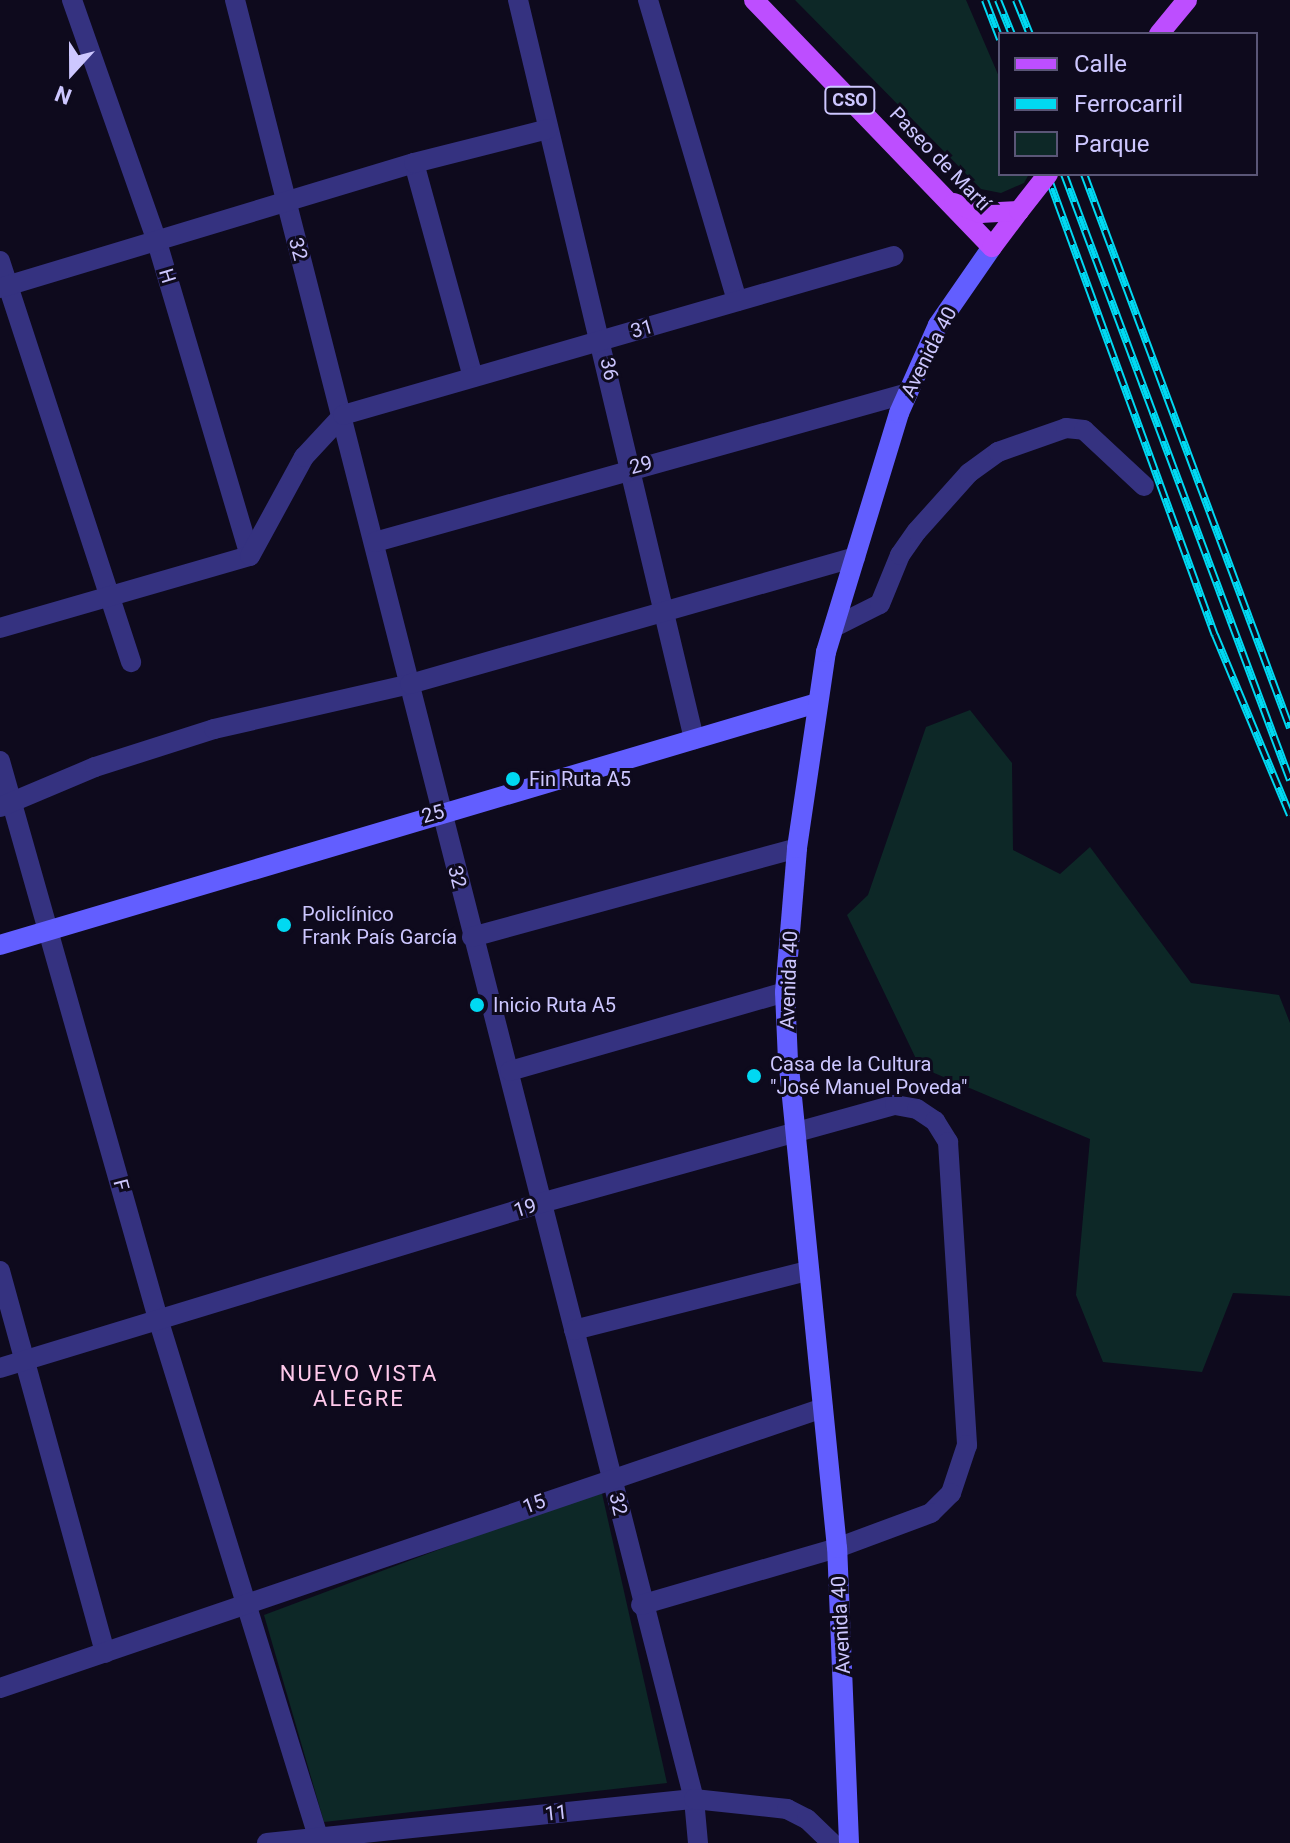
<!DOCTYPE html>
<meta charset="utf-8">
<style>
body{margin:0}
#map{position:relative;width:1290px;height:1843px;overflow:hidden;background:#0e0a1d;font-family:Roboto,sans-serif}
div>[style]{position:absolute}
.green>*{inset:0;background:#0d2827}
.street>*{height:20px;margin:-10px;padding:0 10px;transform-origin:10px;border-radius:10px;background:#353280}
.secondary>*{height:20px;margin:-10px;padding:0 10px;transform-origin:10px;border-radius:10px;background:#625eff}
.primary>*{height:20px;margin:-10px;padding:0 10px;transform-origin:10px;border-radius:10px;background:#bd4eff}
.rail>*{height:8px;margin-top:-4px;transform-origin:0;background:repeating-linear-gradient(90deg,#0e0a1d 0 15px,#00d9f2 0 30px);box-sizing:border-box;border-block:2px solid #00d9f2}
.primary-bridge>*{height:20px;margin:-10px;padding:0 10px;transform-origin:10px;border-radius:10px;background:#bd4eff}
.dots>*{width:22px;height:22px;translate:-50% -50%;box-sizing:border-box;border:4px solid #0e0a1d;border-radius:50%}
span{translate:-50% -50%;white-space:nowrap;text-align:center;line-height:1.15;-webkit-text-stroke:6px #0e0a1d;paint-order:stroke}
.shield-label span{padding:2px 6px;background:#0e0a1d;border:2px solid;border-radius:6px;-webkit-text-stroke-width:0}
.shield-label{font-size:18px;color:#cdc7ff;font-weight:700}
.street-label{font-size:20px;color:#cdc7ff}
.poi-label{font-size:20px;color:#cdc7ff}
.left{translate:0 -50%;text-align:left}
.neighbourhood-label{font-size:22px;color:#ffc9eb;letter-spacing:2px}
.legend{position:absolute;left:998px;top:32px;width:260px;height:144px;box-sizing:border-box;background:#0e0a1d;border:2px solid #5a5677;margin:0;padding:10px 14px;list-style:none;font-size:24px;color:#cdc7ff}
.legend li{display:flex;align-items:center;gap:16px;height:40px}
.legend b{width:40px;border:2px solid #5a5677}
.north{position:absolute;left:32px;top:32px;width:80px;height:80px;-webkit-text-stroke:6px #0e0a1d;paint-order:stroke;rotate:201deg;font-size:22px;font-weight:700;line-height:32px;text-align:center;color:#cdc7ff}
.north::after{content:'';display:block;margin:auto;width:28px;height:36px;background:#cdc7ff;clip-path:polygon(50% 0,100% 100%,50% 72%,0 100%)}
</style>
<div id="map">
<div class="green">
<div style="clip-path:polygon(795px 0,966px 0,1000px 79px,1000px 174px,1029px 174px,1024px 183px,1001px 193px,981px 189px)"></div>
<div style="clip-path:polygon(970px 710px,1012px 763px,1013px 850px,1060px 874px,1090px 847px,1191px 983px,1279px 995px,1290px 1023px,1290px 1296px,1233px 1293px,1202px 1372px,1103px 1362px,1076px 1295px,1090px 1139px,920px 1067px,847px 915px,868px 895px,926px 727px)"></div>
<div style="clip-path:polygon(601px 1489px,667px 1783px,324px 1822px,264px 1615px)"></div>
</div>
<div class="street">
<div style="left:72px;top:0;width:256px;rotate:70.6deg"></div>
<div style="left:157px;top:242px;width:327px;rotate:73.5deg"></div>
<div style="left:235px;top:0;width:1857px;rotate:75.69deg"></div>
<div style="left:694px;top:1799px;width:44px;rotate:84.8deg"></div>
<div style="left:518px;top:0;width:760px;rotate:76.6deg"></div>
<div style="left:648px;top:0;width:314px;rotate:73.5deg"></div>
<div style="left:414px;top:163px;width:222px;rotate:74.6deg"></div>
<div style="left:0;top:261px;width:422px;rotate:71.9deg"></div>
<div style="left:0;top:288px;width:432px;rotate:-16.8deg"></div>
<div style="left:414px;top:163px;width:138px;rotate:-14.2deg"></div>
<div style="left:375px;top:542px;width:553px;rotate:-15.62deg"></div>
<div style="left:834px;top:627px;width:51px;rotate:-26.6deg"></div>
<div style="left:880px;top:604px;width:53px;rotate:-67.8deg"></div>
<div style="left:900px;top:555px;width:29px;rotate:-55deg"></div>
<div style="left:917px;top:531px;width:78px;rotate:-48.1deg"></div>
<div style="left:969px;top:473px;width:36px;rotate:-36deg"></div>
<div style="left:998px;top:452px;width:72px;rotate:-19.4deg"></div>
<div style="left:1066px;top:428px;width:18px;rotate:6deg"></div>
<div style="left:1084px;top:430px;width:82px;rotate:43deg"></div>
<div style="left:0;top:628px;width:260px;rotate:-16.1deg"></div>
<div style="left:250px;top:556px;width:113px;rotate:-61.4deg"></div>
<div style="left:304px;top:457px;width:57px;rotate:-47.1deg"></div>
<div style="left:343px;top:415px;width:573px;rotate:-16.1deg"></div>
<div style="left:0;top:761px;width:583px;rotate:74.18deg"></div>
<div style="left:159px;top:1322px;width:545px;rotate:72.83deg"></div>
<div style="left:0;top:807px;width:103px;rotate:-22.8deg"></div>
<div style="left:95px;top:767px;width:125px;rotate:-17.7deg"></div>
<div style="left:214px;top:729px;width:201px;rotate:-12.9deg"></div>
<div style="left:410px;top:684px;width:463px;rotate:-15.9deg"></div>
<div style="left:472px;top:937px;width:337px;rotate:-15.3deg"></div>
<div style="left:510px;top:1071px;width:286px;rotate:-16deg"></div>
<div style="left:0;top:1271px;width:396px;rotate:74.6deg"></div>
<div style="left:574px;top:1330px;width:241px;rotate:-14.2deg"></div>
<div style="left:0;top:1368px;width:566px;rotate:-16.96deg"></div>
<div style="left:541px;top:1203px;width:367px;rotate:-15.5deg"></div>
<div style="left:895px;top:1105px;width:22px;rotate:10deg"></div>
<div style="left:917px;top:1109px;width:22px;rotate:34deg"></div>
<div style="left:935px;top:1121px;width:25px;rotate:58deg"></div>
<div style="left:948px;top:1142px;width:304px;rotate:86.4deg"></div>
<div style="left:967px;top:1445px;width:51px;rotate:108.4deg"></div>
<div style="left:951px;top:1493px;width:28px;rotate:135deg"></div>
<div style="left:931px;top:1513px;width:100px;rotate:159.6deg"></div>
<div style="left:837px;top:1548px;width:204px;rotate:163.8deg"></div>
<div style="left:0;top:1688px;width:869px;rotate:-18.79deg"></div>
<div style="left:267px;top:1843px;width:429px;rotate:-5.9deg"></div>
<div style="left:694px;top:1799px;width:94px;rotate:6.1deg"></div>
<div style="left:787px;top:1809px;width:22px;rotate:27deg"></div>
<div style="left:807px;top:1819px;width:35px;rotate:44deg"></div>
</div>
<div class="secondary">
<div style="left:0;top:945px;width:852px;rotate:-16.5deg"></div>
<div style="left:849px;top:1843px;width:295px;rotate:-92.3deg"></div>
<div style="left:837px;top:1548px;width:489px;rotate:-95.7deg"></div>
<div style="left:788px;top:1061px;width:69px;rotate:-92.5deg"></div>
<div style="left:785px;top:992px;width:144px;rotate:-85.2deg"></div>
<div style="left:797px;top:848px;width:198px;rotate:-81.6deg"></div>
<div style="left:826px;top:652px;width:250px;rotate:-73deg"></div>
<div style="left:899px;top:413px;width:96px;rotate:-66.1deg"></div>
<div style="left:938px;top:325px;width:95px;rotate:-55.3deg"></div>
</div>
<div class="primary">
<div style="left:754px;top:0;width:343px;rotate:46.1deg"></div>
<div style="left:992px;top:247px;width:45px;rotate:-53.1deg"></div>
<div style="left:1159px;top:34px;width:44px;rotate:-50.5deg"></div>
<div style="left:954px;top:203px;width:28px;rotate:21deg"></div>
<div style="left:980px;top:213px;width:39px;rotate:-3deg"></div>
</div>
<div class="rail">
<div style="left:985px;top:0;width:42px;rotate:69deg"></div>
<div style="left:998px;top:0;width:37px;rotate:68deg"></div>
<div style="left:1016px;top:0;width:37px;rotate:68deg"></div>
<div style="left:1047px;top:174px;width:491px;rotate:70deg"></div>
<div style="left:1215px;top:635px;width:195px;rotate:67.4deg"></div>
<div style="left:1064px;top:174px;width:647px;rotate:69.55deg"></div>
<div style="left:1084px;top:174px;width:591px;rotate:69.6deg"></div>
</div>
<div class="primary-bridge">
<div style="left:1019px;top:211px;width:47px;rotate:-51.9deg"></div>
</div>
<div class="dots">
<div style="left:513px;top:779px;background:#00d9f2"></div>
<div style="left:284px;top:925px;background:#00d9f2"></div>
<div style="left:477px;top:1005px;background:#00d9f2"></div>
<div style="left:754px;top:1076px;background:#00d9f2"></div>
</div>
<div class="shield-label">
<span style="left:850px;top:100px">CSO</span>
</div>
<div class="street-label">
<span style="left:940px;top:159px;rotate:46deg">Paseo de Martí</span>
<span style="left:298px;top:249px;rotate:75deg">32</span>
<span style="left:167px;top:276px;rotate:73deg">H</span>
<span style="left:642px;top:329px;rotate:-16deg">31</span>
<span style="left:929px;top:352px;rotate:-63deg">Avenida 40</span>
<span style="left:609px;top:369px;rotate:77deg">36</span>
<span style="left:641px;top:465px;rotate:-15deg">29</span>
<span style="left:433px;top:814px;rotate:-16deg">25</span>
<span style="left:457px;top:877px;rotate:76deg">32</span>
<span style="left:789px;top:980px;rotate:-88deg">Avenida 40</span>
<span style="left:121px;top:1185px;rotate:75deg">F</span>
<span style="left:525px;top:1208px;rotate:-17deg">19</span>
<span style="left:534px;top:1504px;rotate:-20deg">15</span>
<span style="left:618px;top:1504px;rotate:77deg">32</span>
<span style="left:841px;top:1625px;rotate:-93deg">Avenida 40</span>
<span style="left:556px;top:1813px;rotate:-6deg">11</span>
</div>
<div class="poi-label">
<span class="left" style="left:529px;top:779px">Fin Ruta A5</span>
<span class="left" style="left:302px;top:926px">Policlínico<br>Frank País García</span>
<span class="left" style="left:493px;top:1005px">Inicio Ruta A5</span>
<span class="left" style="left:770px;top:1076px">Casa de la Cultura<br>"José Manuel Poveda"</span>
</div>
<div class="neighbourhood-label">
<span style="left:359px;top:1386px">NUEVO VISTA<br>ALEGRE</span>
</div>
<ul class="legend">
<li><b style="height:10px;background:#bd4eff"></b>Calle</li>
<li><b style="height:10px;background:#00d9f2"></b>Ferrocarril</li>
<li><b style="height:22px;background:#0d2827"></b>Parque</li>
</ul>
<div class="north">N</div>
</div>
